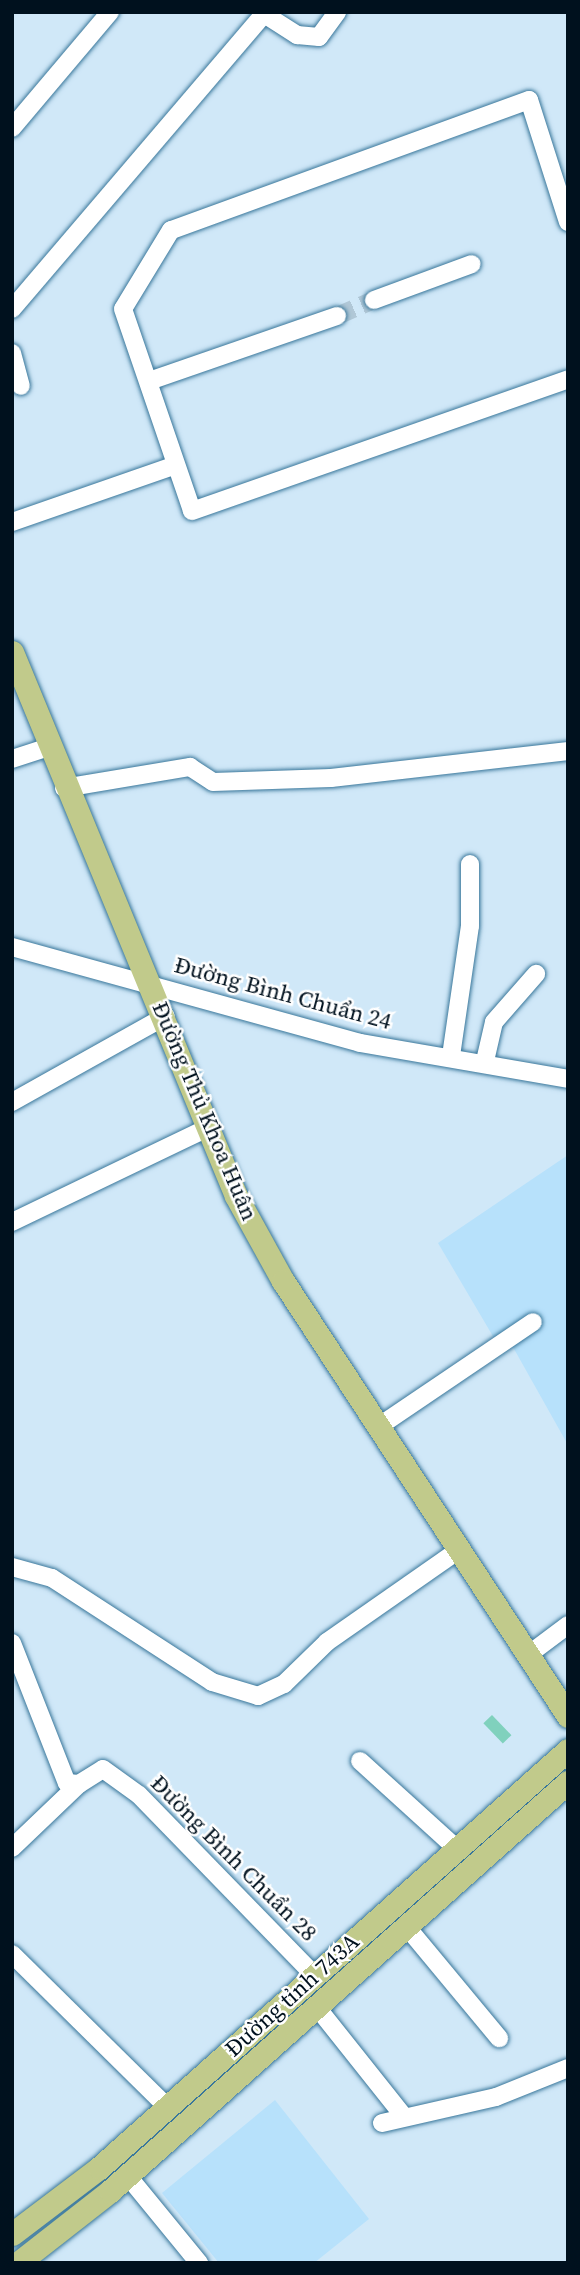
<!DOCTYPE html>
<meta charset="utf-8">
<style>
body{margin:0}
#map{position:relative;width:580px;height:2275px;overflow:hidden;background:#d0e8f8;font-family:"Source Serif 4",serif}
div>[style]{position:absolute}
.built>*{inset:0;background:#b7e1fb}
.building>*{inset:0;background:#80d1bd;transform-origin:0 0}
.minor-tunnel>*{height:18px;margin-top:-9px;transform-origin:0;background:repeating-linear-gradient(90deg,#b1c8d7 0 18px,transparent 0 27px)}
.roads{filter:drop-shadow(0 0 2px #38769a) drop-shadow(0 0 2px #38769a)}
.minor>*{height:18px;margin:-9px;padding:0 9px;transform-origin:9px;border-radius:9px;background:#fff}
.major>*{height:23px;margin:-11.5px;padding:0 11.5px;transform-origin:11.5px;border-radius:11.5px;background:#c1ca8b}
span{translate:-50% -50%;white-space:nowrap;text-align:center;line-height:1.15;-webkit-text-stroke:5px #fff;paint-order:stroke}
.street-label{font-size:23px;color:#00111e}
.frame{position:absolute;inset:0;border:14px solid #00111e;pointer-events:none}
</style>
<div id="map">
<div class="built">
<div style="clip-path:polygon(568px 1155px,568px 1445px,505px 1333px,494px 1338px,438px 1243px)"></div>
<div style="clip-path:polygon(275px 2100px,369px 2219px,314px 2263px,219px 2263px,162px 2193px)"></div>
</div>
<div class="building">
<div style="left:492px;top:1715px;width:28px;height:12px;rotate:46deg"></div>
</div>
<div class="minor-tunnel">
<div style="left:337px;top:316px;width:40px;rotate:-23.4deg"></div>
</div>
<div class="roads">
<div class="minor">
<div style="left:261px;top:12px;width:43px;rotate:32.6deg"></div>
<div style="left:297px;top:35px;width:22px;rotate:5deg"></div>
<div style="left:319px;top:37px;width:31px;rotate:-54deg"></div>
<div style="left:12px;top:128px;width:152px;rotate:-49.8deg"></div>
<div style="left:568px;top:222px;width:128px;rotate:-107.7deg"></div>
<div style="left:529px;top:100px;width:381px;rotate:160deg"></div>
<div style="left:171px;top:230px;width:92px;rotate:121.3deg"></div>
<div style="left:123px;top:309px;width:213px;rotate:71.1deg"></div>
<div style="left:192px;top:511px;width:398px;rotate:-19.3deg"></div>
<div style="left:374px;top:300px;width:104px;rotate:-20.2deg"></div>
<div style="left:12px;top:309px;width:387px;rotate:-49.5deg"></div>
<div style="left:12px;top:353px;width:34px;rotate:75deg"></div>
<div style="left:149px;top:381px;width:199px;rotate:-19.1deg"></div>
<div style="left:12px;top:522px;width:170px;rotate:-19.2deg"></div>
<div style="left:12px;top:759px;width:38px;rotate:-18deg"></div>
<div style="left:64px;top:788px;width:128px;rotate:-9.5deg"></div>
<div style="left:190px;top:767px;width:27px;rotate:33deg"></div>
<div style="left:213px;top:782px;width:118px;rotate:-1.9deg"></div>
<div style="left:331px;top:778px;width:239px;rotate:-6.5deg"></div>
<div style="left:12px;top:947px;width:361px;rotate:15.4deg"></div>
<div style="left:360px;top:1043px;width:211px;rotate:9.8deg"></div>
<div style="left:451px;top:1056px;width:131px;rotate:-81.7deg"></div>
<div style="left:470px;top:926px;width:62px;rotate:-90deg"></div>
<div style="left:485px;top:1061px;width:40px;rotate:-77deg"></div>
<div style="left:494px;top:1022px;width:64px;rotate:-48.8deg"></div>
<div style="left:12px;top:1102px;width:176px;rotate:-29.2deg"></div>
<div style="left:12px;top:1222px;width:219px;rotate:-25.7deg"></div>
<div style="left:378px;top:1427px;width:187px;rotate:-34.1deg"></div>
<div style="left:12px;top:1567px;width:41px;rotate:15.4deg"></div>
<div style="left:52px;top:1578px;width:191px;rotate:33deg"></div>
<div style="left:212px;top:1682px;width:48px;rotate:16.9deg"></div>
<div style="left:258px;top:1696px;width:29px;rotate:-25deg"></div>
<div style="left:284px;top:1684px;width:60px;rotate:-44.3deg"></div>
<div style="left:327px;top:1642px;width:161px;rotate:-34.9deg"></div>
<div style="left:12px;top:1643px;width:150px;rotate:68.6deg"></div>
<div style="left:67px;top:1783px;width:12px;rotate:5deg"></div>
<div style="left:79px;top:1784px;width:28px;rotate:-32deg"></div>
<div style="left:103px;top:1769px;width:44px;rotate:35.8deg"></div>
<div style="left:139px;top:1795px;width:251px;rotate:45.8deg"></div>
<div style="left:528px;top:1655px;width:50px;rotate:-36.9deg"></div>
<div style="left:360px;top:1761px;width:131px;rotate:42.2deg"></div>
<div style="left:12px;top:1848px;width:93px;rotate:-43.7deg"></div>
<div style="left:406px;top:1926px;width:146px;rotate:50.3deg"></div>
<div style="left:12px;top:1954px;width:218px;rotate:44.6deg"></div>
<div style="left:316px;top:2006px;width:138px;rotate:51.5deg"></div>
<div style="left:382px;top:2123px;width:117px;rotate:-12.8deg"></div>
<div style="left:496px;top:2097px;width:78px;rotate:-21.9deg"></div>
<div style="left:127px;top:2175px;width:114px;rotate:50.7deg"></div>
</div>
<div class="major">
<div style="left:12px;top:652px;width:588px;rotate:67.62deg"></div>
<div style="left:236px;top:1196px;width:97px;rotate:61.1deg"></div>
<div style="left:283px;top:1281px;width:520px;rotate:56.77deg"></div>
<div style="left:12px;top:2234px;width:109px;rotate:-37.2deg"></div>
<div style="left:99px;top:2168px;width:628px;rotate:-41.71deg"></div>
<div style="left:18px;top:2263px;width:117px;rotate:-38deg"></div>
<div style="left:110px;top:2191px;width:614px;rotate:-41.77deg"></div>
</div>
</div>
<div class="street-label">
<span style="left:283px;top:993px;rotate:15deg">Đường Bình Chuẩn 24</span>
<span style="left:205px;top:1111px;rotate:67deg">Đường Thủ Khoa Huân</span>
<span style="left:234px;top:1858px;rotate:45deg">Đường Bình Chuẩn 28</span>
<span style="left:292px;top:1995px;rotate:-42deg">Đường tỉnh 743A</span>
</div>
<div class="frame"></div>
</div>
